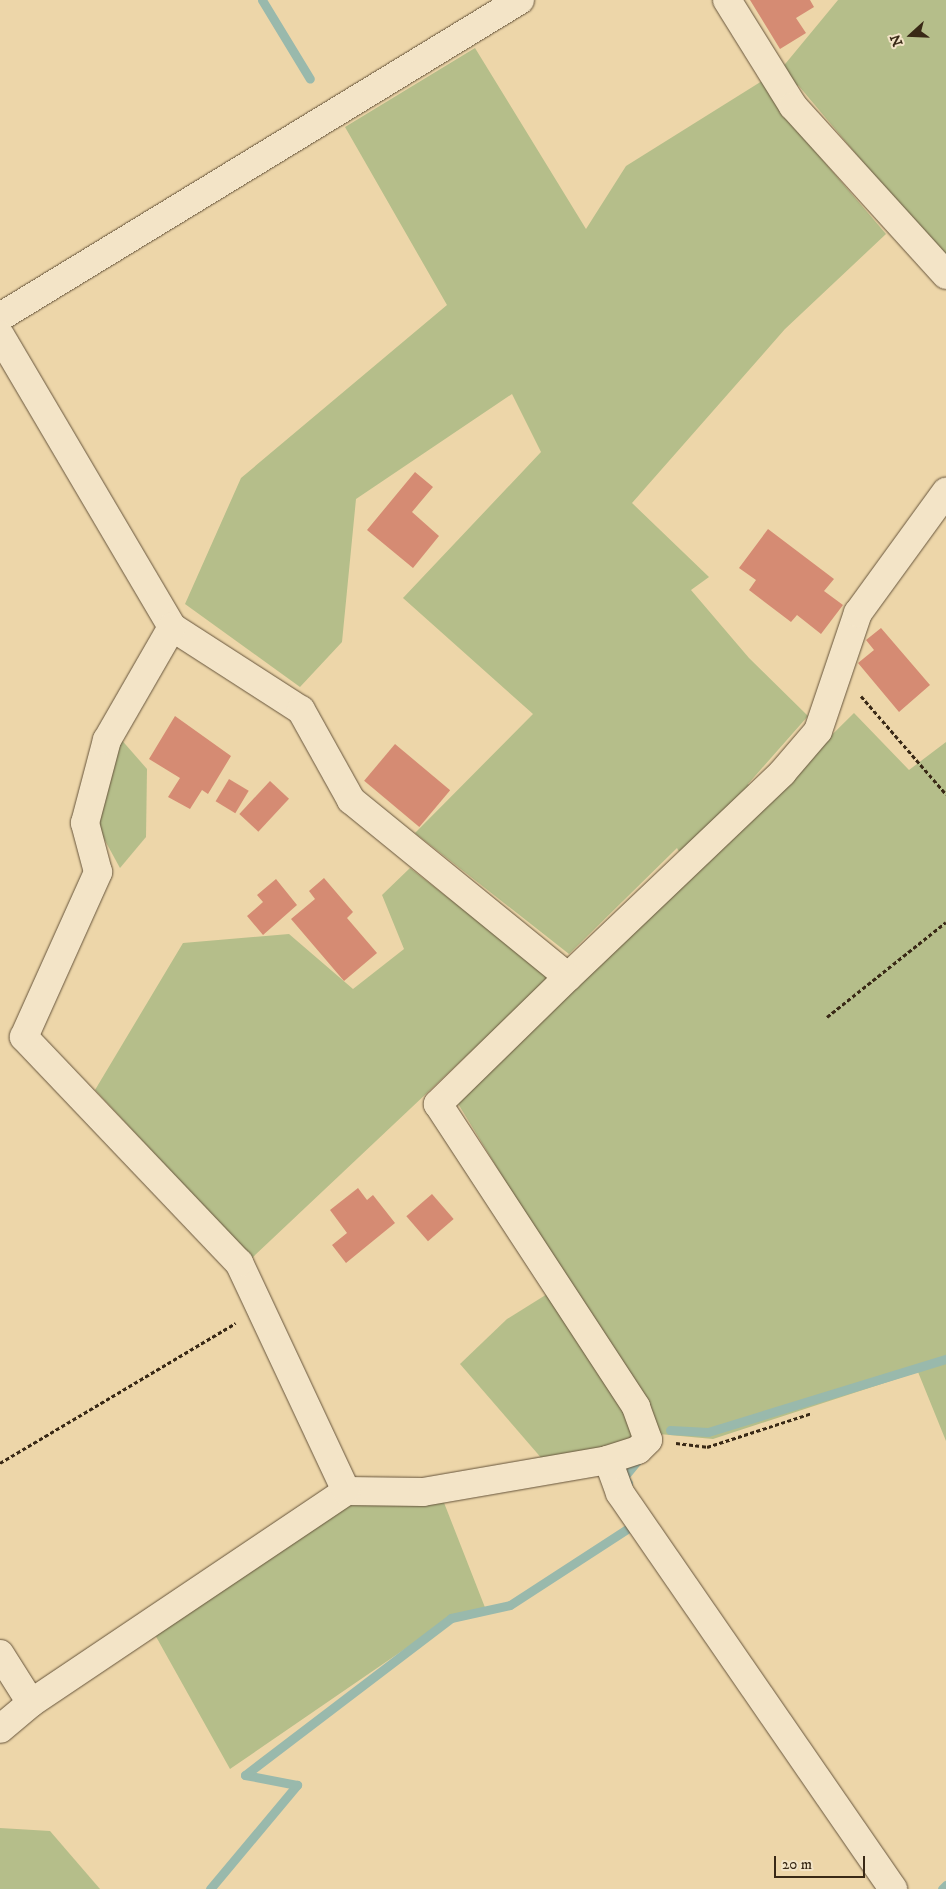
<!DOCTYPE html>
<style>
body{margin:0}
#map{position:relative;width:946px;height:1889px;overflow:hidden;background:#edd6a9;font-family:"IM FELL DW Pica",serif}
div>[style]{position:absolute}
.green>*{inset:0;background:#b5be8a}
.stream>*{height:9px;margin:-4.5px;padding:0 4.5px;transform-origin:4.5px;border-radius:4.5px;background:#99b9ac}
.building>*{inset:0;background:#d58b73;transform-origin:0 0}
.path>*{height:3px;margin-top:-1.5px;transform-origin:0;background:repeating-linear-gradient(90deg,#392916 0 4px,transparent 0 6.5px)}
.roads{filter:drop-shadow(0 0 1px #66543b) drop-shadow(0 0 1px #66543b)}
.street>*{height:28px;margin:-14px;padding:0 14px;transform-origin:14px;border-radius:14px;background:#f3e4c7}
span{translate:-50% -50%;white-space:nowrap;text-align:center;line-height:1.15;-webkit-text-stroke:4px #f3e4c7;paint-order:stroke}
.north{position:absolute;left:886px;top:10px;width:50px;height:50px;-webkit-text-stroke:4px #f3e4c7;paint-order:stroke;rotate:250deg;font-size:14px;font-weight:700;line-height:20px;text-align:center;color:#392916}
.north::after{content:'';display:block;margin:auto;width:18px;height:22px;background:#392916;clip-path:polygon(50% 0,100% 100%,50% 72%,0 100%)}
.scale{position:absolute;left:774px;top:1856px;width:91px;height:22px;box-sizing:border-box;border:2px solid #392916;border-top:0;padding-left:6px;font-size:15px;line-height:18px;white-space:nowrap;color:#392916;-webkit-text-stroke:4px #f3e4c7;paint-order:stroke}
</style>
<div id="map">
<div class="green">
<div style="clip-path:polygon(838px 0,946px 0,946px 261px,798px 85px,779px 109px,886px 234px,785px 329px,632px 503px,709px 577px,691px 590px,749px 658px,808px 716px,748px 784px,765px 801px,854px 713px,909px 770px,946px 742px,946px 1441px,918px 1372px,713px 1439px,659px 1434px,457px 1102px,693px 877px,677px 848px,569px 954px,415px 833px,533px 714px,403px 598px,541px 452px,512px 394px,356px 499px,342px 642px,300px 687px,185px 604px,241px 478px,447px 305px,345px 127px,475px 48px,586px 229px,626px 166px,781px 69px)"></div>
<div style="clip-path:polygon(119px 737px,147px 769px,146px 837px,120px 868px,97px 826px)"></div>
<div style="clip-path:polygon(410px 868px,550px 977px,252px 1258px,95px 1090px,183px 943px,289px 934px,353px 989px,404px 949px,382px 895px)"></div>
<div style="clip-path:polygon(552px 1291px,621px 1398px,636px 1434px,617px 1447px,543px 1460px,460px 1364px,507px 1319px)"></div>
<div style="clip-path:polygon(441px 1495px,486px 1610px,450px 1618px,230px 1769px,154px 1633px,358px 1500px)"></div>
<div style="clip-path:polygon(0 1828px,50px 1831px,100px 1889px,0 1889px)"></div>
</div>
<div class="stream">
<div style="left:262px;top:0;width:92px;rotate:58.7deg"></div>
<div style="left:670px;top:1430px;width:38px;rotate:3deg"></div>
<div style="left:708px;top:1432px;width:249px;rotate:-17.1deg"></div>
<div style="left:628px;top:1483px;width:7px;rotate:-124deg"></div>
<div style="left:624px;top:1477px;width:26px;rotate:-51deg"></div>
<div style="left:210px;top:1889px;width:136px;rotate:-50.1deg"></div>
<div style="left:297px;top:1785px;width:53px;rotate:-169.1deg"></div>
<div style="left:245px;top:1775px;width:259px;rotate:-37.3deg"></div>
<div style="left:451px;top:1618px;width:60px;rotate:-12.4deg"></div>
<div style="left:510px;top:1605px;width:140px;rotate:-33deg"></div>
<div style="left:942px;top:1889px;width:6px;rotate:-45deg"></div>
</div>
<div class="building">
<div style="clip-path:polygon(750px 0,810px 0,814px 7px,796px 18px,806px 33px,780px 49px)"></div>
<div style="clip-path:polygon(415px 472px,433px 487px,412px 512px,439px 536px,413px 568px,367px 530px)"></div>
<div style="clip-path:polygon(768px 529px,834px 579px,824px 591px,843px 605px,821px 634px,797px 615px,791px 622px,749px 590px,756px 580px,739px 568px)"></div>
<div style="clip-path:polygon(881px 628px,930px 685px,899px 712px,858px 663px,874px 650px,866px 640px)"></div>
<div style="clip-path:polygon(175px 716px,231px 756px,208px 794px,202px 790px,190px 809px,168px 797px,180px 778px,149px 759px)"></div>
<div style="left:395px;top:744px;width:72px;height:48px;rotate:40deg"></div>
<div style="left:229px;top:779px;width:23px;height:26px;rotate:31deg"></div>
<div style="left:270px;top:781px;width:26px;height:45px;rotate:43deg"></div>
<div style="clip-path:polygon(324px 878px,353px 912px,347px 918px,377px 953px,344px 981px,291px 919px,315px 899px,309px 891px)"></div>
<div style="clip-path:polygon(276px 879px,297px 905px,263px 935px,247px 916px,263px 902px,257px 895px)"></div>
<div style="clip-path:polygon(358px 1188px,367px 1200px,373px 1195px,395px 1223px,346px 1263px,332px 1245px,347px 1233px,330px 1210px)"></div>
<div style="left:432px;top:1194px;width:33px;height:34px;rotate:49deg"></div>
</div>
<div class="path">
<div style="left:861px;top:696px;width:130px;rotate:49.1deg"></div>
<div style="left:827px;top:1017px;width:152px;rotate:-38.6deg"></div>
<div style="left:676px;top:1443px;width:31px;rotate:7deg"></div>
<div style="left:707px;top:1447px;width:110px;rotate:-17.9deg"></div>
<div style="left:0;top:1463px;width:274px;rotate:-30.7deg"></div>
</div>
<div class="roads">
<div class="street">
<div style="left:727px;top:0;width:125px;rotate:58.1deg"></div>
<div style="left:793px;top:106px;width:228px;rotate:47.8deg"></div>
<div style="left:0;top:317px;width:609px;rotate:-31.37deg"></div>
<div style="left:0;top:335px;width:339px;rotate:59.5deg"></div>
<div style="left:172px;top:627px;width:153px;rotate:32.8deg"></div>
<div style="left:301px;top:710px;width:103px;rotate:60.9deg"></div>
<div style="left:351px;top:800px;width:280px;rotate:39.2deg"></div>
<div style="left:568px;top:977px;width:296px;rotate:-43.6deg"></div>
<div style="left:782px;top:773px;width:55px;rotate:-49.4deg"></div>
<div style="left:818px;top:731px;width:125px;rotate:-71.3deg"></div>
<div style="left:858px;top:613px;width:150px;rotate:-54deg"></div>
<div style="left:568px;top:977px;width:182px;rotate:135.7deg"></div>
<div style="left:438px;top:1104px;width:362px;rotate:56.8deg"></div>
<div style="left:636px;top:1407px;width:35px;rotate:70deg"></div>
<div style="left:648px;top:1440px;width:14px;rotate:135deg"></div>
<div style="left:638px;top:1450px;width:32px;rotate:162deg"></div>
<div style="left:608px;top:1460px;width:35px;rotate:70deg"></div>
<div style="left:620px;top:1493px;width:481px;rotate:55.4deg"></div>
<div style="left:346px;top:1491px;width:77px;rotate:0.7deg"></div>
<div style="left:423px;top:1492px;width:188px;rotate:-9.8deg"></div>
<div style="left:0;top:1654px;width:58px;rotate:57.7deg"></div>
<div style="left:31px;top:1703px;width:40px;rotate:140deg"></div>
<div style="left:31px;top:1703px;width:380px;rotate:-33.9deg"></div>
<div style="left:346px;top:1491px;width:252px;rotate:-115.1deg"></div>
<div style="left:239px;top:1263px;width:312px;rotate:-133.6deg"></div>
<div style="left:24px;top:1037px;width:181px;rotate:-65.8deg"></div>
<div style="left:98px;top:872px;width:51px;rotate:-104.9deg"></div>
<div style="left:85px;top:823px;width:86px;rotate:-75.2deg"></div>
<div style="left:107px;top:740px;width:130px;rotate:-60.1deg"></div>
</div>
</div>
<div class="north">N</div>
<div class="scale">20 m</div>
</div>
